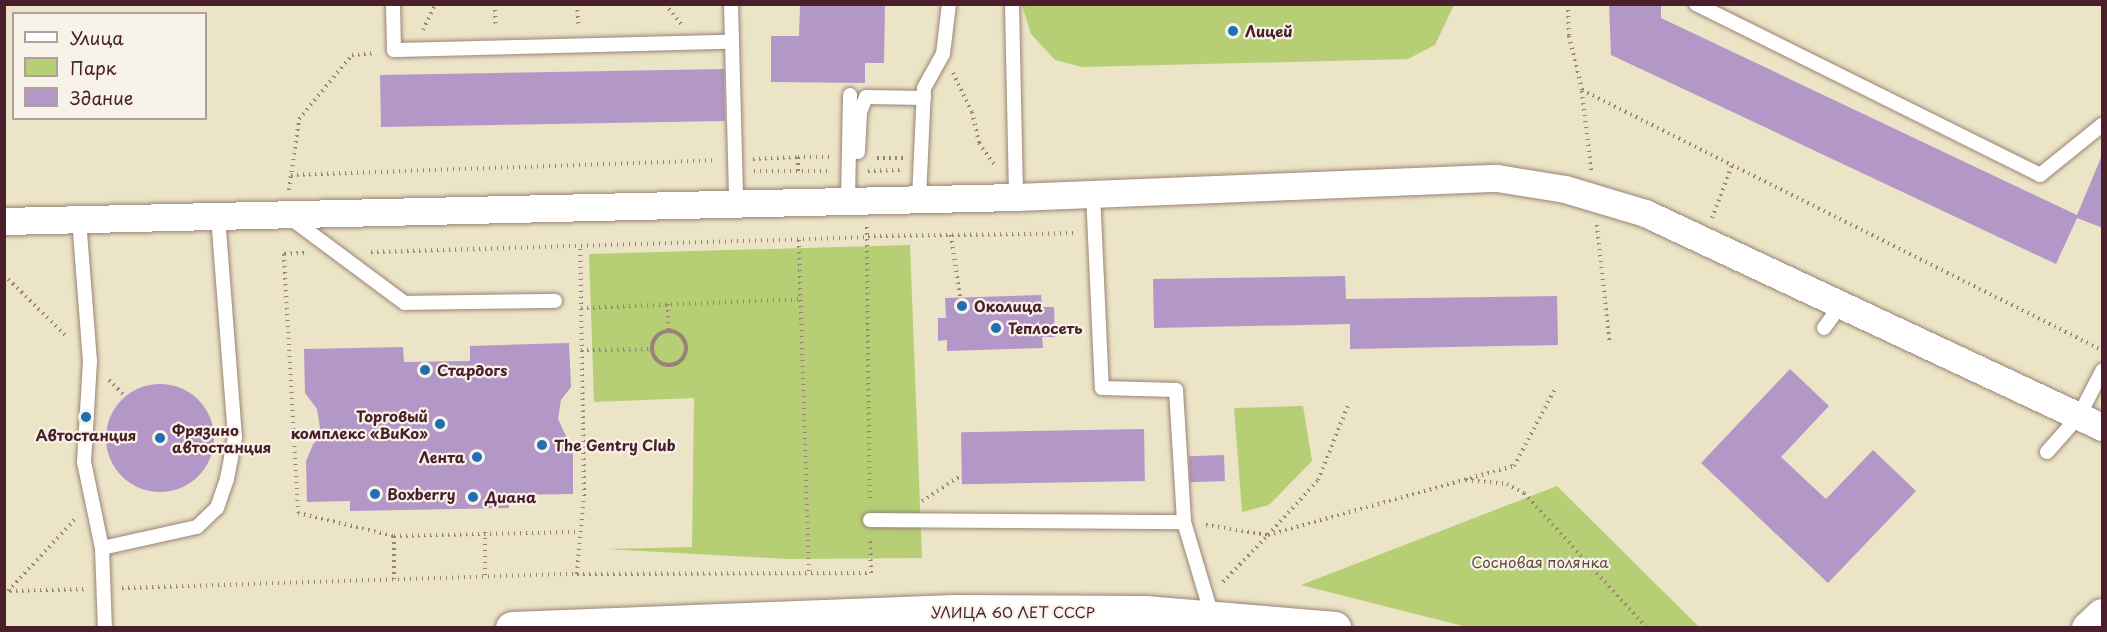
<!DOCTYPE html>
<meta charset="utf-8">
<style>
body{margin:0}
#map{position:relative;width:2107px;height:632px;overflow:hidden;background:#ece4c6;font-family:"Playpen Sans",sans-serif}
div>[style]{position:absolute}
.green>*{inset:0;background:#b6ce74}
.building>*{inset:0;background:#b398c7;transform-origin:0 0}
.round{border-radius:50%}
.path>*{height:4px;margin-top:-2px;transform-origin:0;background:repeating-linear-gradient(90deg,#9b8278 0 1.5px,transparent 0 6px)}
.path>.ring{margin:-2px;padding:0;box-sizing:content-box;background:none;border:4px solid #9b8278;border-radius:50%}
.roads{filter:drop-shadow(0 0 2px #9b8278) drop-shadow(0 0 2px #9b8278)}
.service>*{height:14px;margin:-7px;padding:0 7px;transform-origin:7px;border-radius:7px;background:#fff}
.minor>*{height:27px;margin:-13.5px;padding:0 13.5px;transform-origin:13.5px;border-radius:13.5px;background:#fff}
.tertiary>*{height:33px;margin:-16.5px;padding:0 16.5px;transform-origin:16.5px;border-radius:16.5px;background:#fff}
.dots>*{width:16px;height:16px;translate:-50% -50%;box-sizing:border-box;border:3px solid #f7f3e8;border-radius:50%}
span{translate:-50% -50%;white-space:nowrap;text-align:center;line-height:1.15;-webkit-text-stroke:4.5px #f7f3e8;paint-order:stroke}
.poi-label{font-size:15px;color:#4a1f2b;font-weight:700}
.left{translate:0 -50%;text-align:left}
.right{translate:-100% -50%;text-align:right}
.park-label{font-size:15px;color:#654b3d}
.street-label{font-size:15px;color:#4a1f2b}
.frame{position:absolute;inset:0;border:6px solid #4a1f2b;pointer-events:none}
.legend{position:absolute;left:12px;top:12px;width:195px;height:108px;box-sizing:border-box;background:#f7f3e8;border:2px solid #b29e9c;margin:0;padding:8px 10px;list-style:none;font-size:18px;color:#4a1f2b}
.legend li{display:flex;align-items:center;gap:12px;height:30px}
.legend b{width:30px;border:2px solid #b29e9c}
</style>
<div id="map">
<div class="green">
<div style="clip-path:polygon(1022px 5px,1022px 4px,1454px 5px,1435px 45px,1408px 59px,1082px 67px,1055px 60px,1031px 34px)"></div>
<div style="clip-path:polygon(910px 245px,922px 558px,789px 559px,606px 549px,692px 547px,694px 398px,594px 402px,589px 254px)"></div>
<div style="clip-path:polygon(1303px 406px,1312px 461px,1269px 505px,1242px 512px,1234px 408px)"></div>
<div style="clip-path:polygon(1557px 486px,1699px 627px,1467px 627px,1301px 585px)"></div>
</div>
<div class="building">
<div style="clip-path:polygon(885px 4px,884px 63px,865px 63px,865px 83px,771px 82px,771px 36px,799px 36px,800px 5px)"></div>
<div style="clip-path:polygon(1609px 4px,1661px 4px,1661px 18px,2077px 215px,2103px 153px,2103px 228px,2077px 218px,2056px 264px,1611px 55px)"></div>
<div style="left:724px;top:69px;width:52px;height:344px;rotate:89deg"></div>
<div style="clip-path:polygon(1345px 276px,1346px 299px,1557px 296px,1558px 345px,1350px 349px,1350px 324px,1154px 328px,1153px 279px)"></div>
<div style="clip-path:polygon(1041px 295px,1042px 307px,1054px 307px,1055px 337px,1042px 337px,1043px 348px,947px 351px,947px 340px,938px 341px,938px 318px,946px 318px,945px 298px)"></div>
<div style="clip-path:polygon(569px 343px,571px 387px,561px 400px,558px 419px,573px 451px,573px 494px,508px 495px,509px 508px,350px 511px,350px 501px,307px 502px,306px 461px,320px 428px,317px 409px,305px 393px,304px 349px,403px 347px,404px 362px,470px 361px,470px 346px)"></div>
<div style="clip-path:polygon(1790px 369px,1829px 406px,1781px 457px,1826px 499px,1873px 450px,1916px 491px,1828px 583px,1701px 463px)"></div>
<div class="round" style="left:106px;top:384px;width:108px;height:108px"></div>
<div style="left:1144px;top:429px;width:52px;height:183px;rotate:89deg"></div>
<div style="left:1224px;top:455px;width:26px;height:35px;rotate:88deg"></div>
</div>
<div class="path">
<div style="left:495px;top:4px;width:24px;rotate:88deg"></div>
<div style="left:577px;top:4px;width:24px;rotate:85deg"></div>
<div style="left:665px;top:4px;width:27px;rotate:51deg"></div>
<div style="left:1568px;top:4px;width:32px;rotate:88deg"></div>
<div style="left:1569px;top:36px;width:56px;rotate:76.5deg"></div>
<div style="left:1582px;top:90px;width:581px;rotate:26.57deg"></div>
<div style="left:423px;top:30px;width:29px;rotate:-65deg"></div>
<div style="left:953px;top:73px;width:43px;rotate:64deg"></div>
<div style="left:972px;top:112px;width:32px;rotate:77deg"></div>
<div style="left:979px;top:143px;width:28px;rotate:55deg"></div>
<div style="left:1582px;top:91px;width:80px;rotate:83.5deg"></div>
<div style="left:798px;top:157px;width:33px"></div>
<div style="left:877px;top:158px;width:26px"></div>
<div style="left:753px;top:159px;width:45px;rotate:-2.5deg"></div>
<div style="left:798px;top:157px;width:14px;rotate:90deg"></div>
<div style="left:754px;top:171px;width:76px"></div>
<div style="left:868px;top:171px;width:34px;rotate:-2deg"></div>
<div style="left:291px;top:175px;width:424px;rotate:-2deg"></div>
<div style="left:289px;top:190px;width:72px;rotate:-82deg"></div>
<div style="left:299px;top:119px;width:83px;rotate:-50.4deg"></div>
<div style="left:352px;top:55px;width:24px;rotate:-5deg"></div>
<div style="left:1712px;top:218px;width:57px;rotate:-69.3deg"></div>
<div style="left:1597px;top:225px;width:116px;rotate:84deg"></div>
<div style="left:867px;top:227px;width:273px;rotate:89.4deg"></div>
<div style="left:951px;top:235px;width:64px;rotate:81.9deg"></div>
<div style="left:868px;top:236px;width:209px;rotate:-0.8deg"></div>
<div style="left:799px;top:240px;width:334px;rotate:88.3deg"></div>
<div style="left:371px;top:252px;width:495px;rotate:-1.7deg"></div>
<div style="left:304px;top:253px;width:20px;rotate:177deg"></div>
<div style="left:284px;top:254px;width:259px;rotate:86.9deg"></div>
<div style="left:298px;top:513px;width:99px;rotate:13.5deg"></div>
<div style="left:394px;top:536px;width:182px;rotate:-1.3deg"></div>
<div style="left:4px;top:275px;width:90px;rotate:44.5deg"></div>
<div style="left:668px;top:304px;width:26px;rotate:88deg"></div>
<div style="left:581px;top:308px;width:220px;rotate:-2.3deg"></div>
<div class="ring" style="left:652px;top:331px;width:30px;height:30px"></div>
<div style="left:581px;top:350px;width:70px;rotate:-0.8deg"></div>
<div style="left:109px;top:380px;width:20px;rotate:45deg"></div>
<div style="left:1466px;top:480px;width:41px;rotate:5.6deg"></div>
<div style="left:1507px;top:484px;width:19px;rotate:28deg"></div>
<div style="left:1524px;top:493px;width:183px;rotate:47.7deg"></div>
<div style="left:922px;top:501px;width:48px;rotate:-33deg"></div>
<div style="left:1206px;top:525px;width:63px;rotate:9.2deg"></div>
<div style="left:1268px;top:535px;width:74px;rotate:-47.7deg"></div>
<div style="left:1318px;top:480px;width:83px;rotate:-68.1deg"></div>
<div style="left:485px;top:532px;width:44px;rotate:90deg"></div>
<div style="left:394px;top:536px;width:43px;rotate:90deg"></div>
<div style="left:577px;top:574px;width:78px;rotate:-84.9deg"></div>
<div style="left:584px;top:496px;width:248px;rotate:-90.9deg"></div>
<div style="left:1223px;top:582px;width:65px;rotate:-46.2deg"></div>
<div style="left:1268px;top:535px;width:255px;rotate:-15.7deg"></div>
<div style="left:1514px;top:466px;width:89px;rotate:-62deg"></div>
<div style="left:122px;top:588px;width:455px;rotate:-1.8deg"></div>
<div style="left:577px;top:574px;width:294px;rotate:-0.2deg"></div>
<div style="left:871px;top:573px;width:35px;rotate:-92deg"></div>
<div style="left:4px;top:591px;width:81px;rotate:-1.4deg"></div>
<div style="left:8px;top:591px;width:100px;rotate:-47deg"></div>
</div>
<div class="roads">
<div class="service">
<div style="left:393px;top:4px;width:46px;rotate:88.8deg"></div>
<div style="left:394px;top:50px;width:337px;rotate:-1.4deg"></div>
<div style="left:731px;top:4px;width:196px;rotate:88.5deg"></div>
<div style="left:1012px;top:4px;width:193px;rotate:88.8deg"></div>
<div style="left:1696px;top:4px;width:384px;rotate:26.4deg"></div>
<div style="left:2040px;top:175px;width:80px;rotate:-38.9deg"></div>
<div style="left:858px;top:152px;width:40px;rotate:-87.1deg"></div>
<div style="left:860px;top:112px;width:16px;rotate:-68deg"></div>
<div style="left:866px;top:97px;width:58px;rotate:1deg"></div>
<div style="left:1093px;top:193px;width:195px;rotate:87.4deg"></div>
<div style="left:1102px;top:388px;width:74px;rotate:1.5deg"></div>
<div style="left:1176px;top:390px;width:132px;rotate:86.5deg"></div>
<div style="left:1184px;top:522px;width:98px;rotate:73.4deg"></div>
<div style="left:919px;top:199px;width:111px;rotate:-87.4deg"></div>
<div style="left:924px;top:88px;width:39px;rotate:-61deg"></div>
<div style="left:943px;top:54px;width:50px;rotate:-83.2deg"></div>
<div style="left:848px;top:200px;width:105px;rotate:-88.9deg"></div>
<div style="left:289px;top:217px;width:144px;rotate:36.6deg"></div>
<div style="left:405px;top:303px;width:150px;rotate:-0.8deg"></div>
<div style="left:79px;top:219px;width:142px;rotate:85.6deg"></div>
<div style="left:90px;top:361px;width:101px;rotate:93.4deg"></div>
<div style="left:84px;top:462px;width:88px;rotate:78.2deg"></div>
<div style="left:102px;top:548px;width:80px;rotate:87.9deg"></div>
<div style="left:1824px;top:328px;width:26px;rotate:-54deg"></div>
<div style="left:2047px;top:452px;width:48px;rotate:-48.4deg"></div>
<div style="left:2079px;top:416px;width:51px;rotate:-62.9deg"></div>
<div style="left:870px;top:520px;width:314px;rotate:0.4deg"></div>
<div style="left:102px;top:548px;width:97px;rotate:-12.5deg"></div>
<div style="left:197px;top:527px;width:28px;rotate:-44deg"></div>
<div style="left:217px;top:508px;width:31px;rotate:-71deg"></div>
<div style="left:227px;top:479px;width:43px;rotate:-79.2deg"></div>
<div style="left:235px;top:437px;width:222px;rotate:-94.4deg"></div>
</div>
<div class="minor">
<div style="left:4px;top:221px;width:1012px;rotate:-1.36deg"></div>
<div style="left:1016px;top:197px;width:481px;rotate:-2.3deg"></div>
<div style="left:1497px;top:178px;width:69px;rotate:9.2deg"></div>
<div style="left:1565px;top:189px;width:84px;rotate:16.7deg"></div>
<div style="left:1645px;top:213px;width:505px;rotate:25.09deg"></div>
</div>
<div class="tertiary">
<div style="left:512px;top:628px;width:442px;rotate:-2.2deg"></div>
<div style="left:954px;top:611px;width:191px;rotate:0.3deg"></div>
<div style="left:1145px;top:612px;width:190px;rotate:4.8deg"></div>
<div style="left:2088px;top:628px;width:19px;rotate:-43deg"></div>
</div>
</div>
<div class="dots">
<div style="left:1233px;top:31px;background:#1f6fb2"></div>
<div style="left:962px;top:306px;background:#1f6fb2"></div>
<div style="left:996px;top:328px;background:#1f6fb2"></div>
<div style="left:425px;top:370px;background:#1f6fb2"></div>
<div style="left:86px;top:417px;background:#1f6fb2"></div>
<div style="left:440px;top:424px;background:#1f6fb2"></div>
<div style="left:160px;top:438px;background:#1f6fb2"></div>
<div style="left:542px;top:445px;background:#1f6fb2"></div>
<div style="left:477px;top:457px;background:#1f6fb2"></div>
<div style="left:375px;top:494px;background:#1f6fb2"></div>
<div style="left:473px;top:497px;background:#1f6fb2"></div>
</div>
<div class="poi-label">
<span class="left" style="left:1245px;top:31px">Лицей</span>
<span class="left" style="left:974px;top:306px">Околица</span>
<span class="left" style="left:1008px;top:328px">Теплосеть</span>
<span class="left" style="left:437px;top:370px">Стардогs</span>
<span class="right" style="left:428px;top:424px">Торговый<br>комплекс «ВиКо»</span>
<span class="left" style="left:172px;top:438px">Фрязино<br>автостанция</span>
<span style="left:86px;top:435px">Автостанция</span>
<span class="left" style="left:554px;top:445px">The Gentry Club</span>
<span class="right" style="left:465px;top:457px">Лента</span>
<span class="left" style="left:387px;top:494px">Boxberry</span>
<span class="left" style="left:485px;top:497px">Диана</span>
</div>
<div class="park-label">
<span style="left:1540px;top:562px">Сосновая полянка</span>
</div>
<div class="street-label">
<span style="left:1013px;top:612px">УЛИЦА 60 ЛЕТ СССР</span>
</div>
<div class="frame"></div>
<ul class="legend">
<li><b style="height:8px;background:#fff"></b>Улица</li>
<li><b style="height:16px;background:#b6ce74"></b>Парк</li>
<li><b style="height:16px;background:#b398c7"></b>Здание</li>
</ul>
</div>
